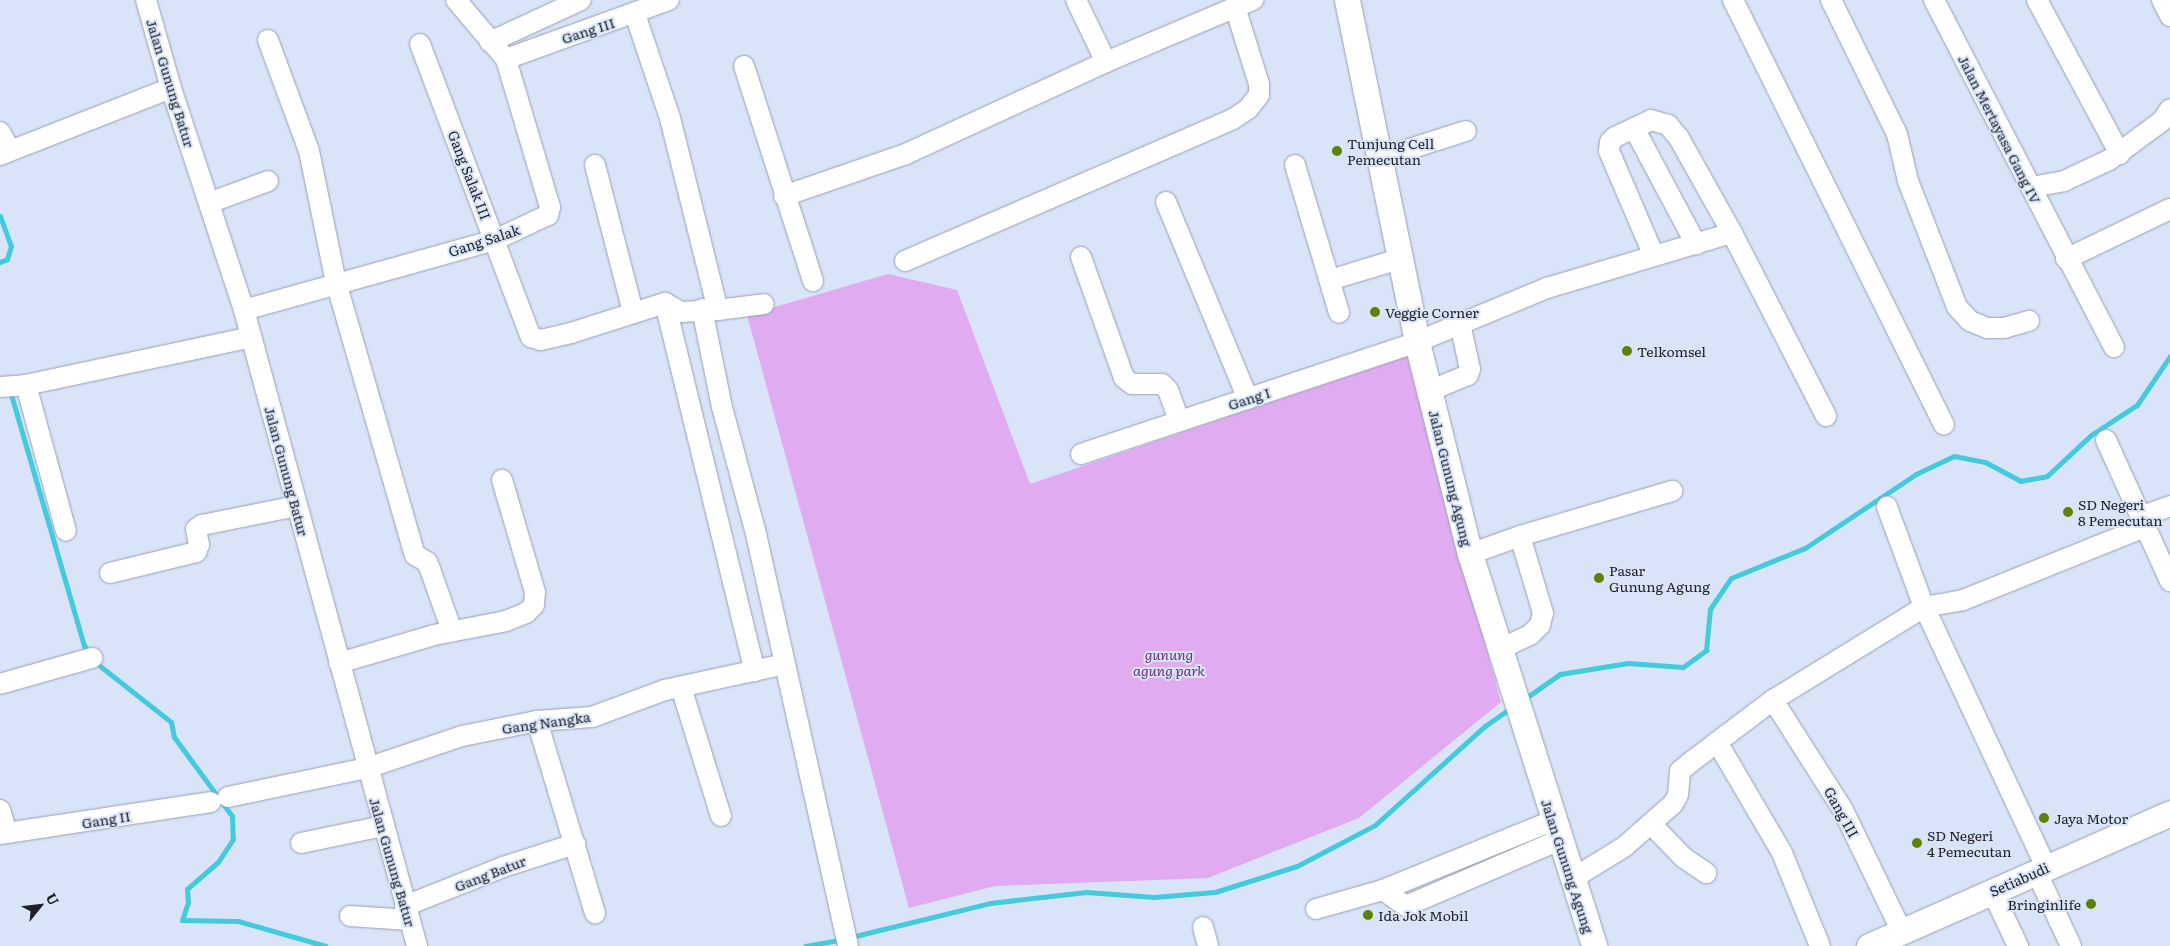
<!DOCTYPE html>
<style>
body{margin:0}
#map{position:relative;width:2170px;height:946px;overflow:hidden;background:#d9e4f9;font-family:Literata,serif}
div>[style]{position:absolute}
.green>*{inset:0;background:#e0abf1}
.stream>*{height:5px;margin:-2.5px;padding:0 2.5px;transform-origin:2.5px;border-radius:2.5px;background:#44cadd}
.roads{filter:drop-shadow(0 0 1px #96a0b3) drop-shadow(0 0 1px #96a0b3)}
.minor>*{height:20px;margin:-10px;padding:0 10px;transform-origin:10px;border-radius:10px;background:#fff}
.major>*{height:25px;margin:-12.5px;padding:0 12.5px;transform-origin:12.5px;border-radius:12.5px;background:#fff}
.dots>*{width:14px;height:14px;translate:-50% -50%;box-sizing:border-box;border:2px solid #d9e4f9;border-radius:50%}
span{translate:-50% -50%;white-space:nowrap;text-align:center;line-height:1.15;-webkit-text-stroke:4px #d9e4f9;paint-order:stroke}
.street-label{font-size:14px;color:#1c2027}
.poi-label{font-size:14px;color:#1c2027}
.left{translate:0 -50%;text-align:left}
.right{translate:-100% -50%;text-align:right}
.park-label{font-size:14px;color:#713185;font-style:italic}
.north{position:absolute;left:15px;top:881px;width:50px;height:50px;-webkit-text-stroke:4px #d9e4f9;paint-order:stroke;rotate:61deg;font-size:14px;font-weight:700;line-height:20px;text-align:center;color:#1c2027}
.north::after{content:'';display:block;margin:auto;width:18px;height:22px;background:#1c2027;clip-path:polygon(50% 0,100% 100%,50% 72%,0 100%)}
</style>
<div id="map">
<div class="green">
<div style="clip-path:polygon(888px 274px,957px 290px,1030px 484px,1407px 356px,1501px 702px,1359px 818px,1208px 878px,995px 886px,909px 908px,747px 315px)"></div>
</div>
<div class="stream">
<div style="left:0;top:216px;width:32px;rotate:70deg"></div>
<div style="left:11px;top:246px;width:14px;rotate:107deg"></div>
<div style="left:7px;top:259px;width:8px;rotate:157deg"></div>
<div style="left:10px;top:391px;width:265px;rotate:73.8deg"></div>
<div style="left:84px;top:645px;width:9px;rotate:58deg"></div>
<div style="left:95px;top:662px;width:97px;rotate:38.3deg"></div>
<div style="left:171px;top:722px;width:15px;rotate:79deg"></div>
<div style="left:174px;top:737px;width:98px;rotate:53.7deg"></div>
<div style="left:232px;top:816px;width:23px;rotate:88deg"></div>
<div style="left:233px;top:839px;width:27px;rotate:123deg"></div>
<div style="left:218px;top:862px;width:41px;rotate:138.9deg"></div>
<div style="left:187px;top:889px;width:13px;rotate:86deg"></div>
<div style="left:188px;top:902px;width:19px;rotate:108deg"></div>
<div style="left:182px;top:920px;width:56px;rotate:1deg"></div>
<div style="left:238px;top:921px;width:91px;rotate:15.9deg"></div>
<div style="left:1523px;top:700px;width:45px;rotate:-35.1deg"></div>
<div style="left:1560px;top:674px;width:69px;rotate:-9.2deg"></div>
<div style="left:1628px;top:663px;width:55px;rotate:4.2deg"></div>
<div style="left:1683px;top:667px;width:29px;rotate:-36deg"></div>
<div style="left:1706px;top:650px;width:41px;rotate:-84.4deg"></div>
<div style="left:1710px;top:609px;width:37px;rotate:-56deg"></div>
<div style="left:1731px;top:578px;width:80px;rotate:-22.1deg"></div>
<div style="left:1805px;top:548px;width:133px;rotate:-33.7deg"></div>
<div style="left:1916px;top:474px;width:42px;rotate:-25.3deg"></div>
<div style="left:1954px;top:456px;width:32px;rotate:11deg"></div>
<div style="left:1985px;top:462px;width:40px;rotate:28deg"></div>
<div style="left:2020px;top:481px;width:27px;rotate:-10deg"></div>
<div style="left:2047px;top:476px;width:60px;rotate:-43deg"></div>
<div style="left:2091px;top:435px;width:55px;rotate:-33.1deg"></div>
<div style="left:2137px;top:405px;width:59px;rotate:-56deg"></div>
<div style="left:851px;top:937px;width:143px;rotate:-13.7deg"></div>
<div style="left:990px;top:903px;width:97px;rotate:-6.5deg"></div>
<div style="left:1086px;top:892px;width:68px;rotate:4.2deg"></div>
<div style="left:1154px;top:897px;width:61px;rotate:-4.7deg"></div>
<div style="left:1215px;top:892px;width:86px;rotate:-17.6deg"></div>
<div style="left:1297px;top:866px;width:88px;rotate:-27.7deg"></div>
<div style="left:1375px;top:825px;width:148px;rotate:-42deg"></div>
<div style="left:1485px;top:726px;width:33px;rotate:-35deg"></div>
<div style="left:805px;top:946px;width:39px;rotate:-10deg"></div>
</div>
<div class="roads">
<div class="minor">
<div style="left:146px;top:0;width:91px;rotate:74.1deg"></div>
<div style="left:171px;top:88px;width:234px;rotate:71.8deg"></div>
<div style="left:244px;top:310px;width:659px;rotate:74.78deg"></div>
<div style="left:1076px;top:0;width:69px;rotate:64.2deg"></div>
<div style="left:1733px;top:0;width:474px;rotate:63.6deg"></div>
<div style="left:1831px;top:0;width:149px;rotate:63.8deg"></div>
<div style="left:1897px;top:134px;width:48px;rotate:76.8deg"></div>
<div style="left:1908px;top:181px;width:135px;rotate:68.7deg"></div>
<div style="left:1957px;top:307px;width:19px;rotate:47deg"></div>
<div style="left:1970px;top:321px;width:18px;rotate:22deg"></div>
<div style="left:1987px;top:328px;width:17px"></div>
<div style="left:2004px;top:328px;width:26px;rotate:-16deg"></div>
<div style="left:1934px;top:0;width:391px;rotate:62.6deg"></div>
<div style="left:2037px;top:0;width:175px;rotate:61.7deg"></div>
<div style="left:2162px;top:0;width:18px;rotate:63deg"></div>
<div style="left:635px;top:14px;width:110px;rotate:71.4deg"></div>
<div style="left:670px;top:118px;width:198px;rotate:76deg"></div>
<div style="left:718px;top:310px;width:37px;rotate:177deg"></div>
<div style="left:681px;top:312px;width:18px;rotate:-151deg"></div>
<div style="left:268px;top:40px;width:118px;rotate:69.7deg"></div>
<div style="left:309px;top:151px;width:134px;rotate:78.4deg"></div>
<div style="left:336px;top:282px;width:284px;rotate:73.9deg"></div>
<div style="left:415px;top:555px;width:14px;rotate:30deg"></div>
<div style="left:427px;top:562px;width:8px;rotate:67deg"></div>
<div style="left:430px;top:569px;width:66px;rotate:70.5deg"></div>
<div style="left:490px;top:42px;width:100px;rotate:-24.8deg"></div>
<div style="left:420px;top:44px;width:313px;rotate:69.3deg"></div>
<div style="left:531px;top:337px;width:10px;rotate:17deg"></div>
<div style="left:541px;top:340px;width:31px;rotate:-13deg"></div>
<div style="left:571px;top:333px;width:99px;rotate:-17.7deg"></div>
<div style="left:506px;top:59px;width:173px;rotate:-19.9deg"></div>
<div style="left:744px;top:66px;width:226px;rotate:72.2deg"></div>
<div style="left:1634px;top:128px;width:132px;rotate:61.9deg"></div>
<div style="left:0;top:132px;width:21px;rotate:61deg"></div>
<div style="left:0;top:155px;width:184px;rotate:-21.4deg"></div>
<div style="left:1381px;top:158px;width:89px;rotate:-17.6deg"></div>
<div style="left:595px;top:165px;width:152px;rotate:75.5deg"></div>
<div style="left:1295px;top:165px;width:154px;rotate:73.4deg"></div>
<div style="left:2031px;top:187px;width:34px;rotate:-10deg"></div>
<div style="left:2064px;top:181px;width:50px;rotate:-25deg"></div>
<div style="left:2109px;top:160px;width:66px;rotate:-36.3deg"></div>
<div style="left:2162px;top:121px;width:14px;rotate:-56deg"></div>
<div style="left:784px;top:196px;width:129px;rotate:-19deg"></div>
<div style="left:906px;top:154px;width:220px;rotate:-24.7deg"></div>
<div style="left:1106px;top:62px;width:160px;rotate:-22.9deg"></div>
<div style="left:1166px;top:202px;width:213px;rotate:67.4deg"></div>
<div style="left:209px;top:203px;width:63px;rotate:-20.4deg"></div>
<div style="left:1654px;top:256px;width:114px;rotate:-113.2deg"></div>
<div style="left:1609px;top:151px;width:9px;rotate:-84deg"></div>
<div style="left:1610px;top:142px;width:7px;rotate:-45deg"></div>
<div style="left:1615px;top:137px;width:40px;rotate:-25deg"></div>
<div style="left:1651px;top:120px;width:18px;rotate:16deg"></div>
<div style="left:1668px;top:125px;width:17px;rotate:50deg"></div>
<div style="left:1679px;top:138px;width:109px;rotate:60.8deg"></div>
<div style="left:1081px;top:257px;width:128px;rotate:70.4deg"></div>
<div style="left:1124px;top:378px;width:10px;rotate:37deg"></div>
<div style="left:1132px;top:384px;width:30px"></div>
<div style="left:1162px;top:384px;width:8px;rotate:45deg"></div>
<div style="left:1168px;top:390px;width:33px;rotate:70deg"></div>
<div style="left:2066px;top:259px;width:115px;rotate:-25.7deg"></div>
<div style="left:905px;top:261px;width:357px;rotate:-23.4deg"></div>
<div style="left:1233px;top:119px;width:18px;rotate:-34deg"></div>
<div style="left:1248px;top:109px;width:18px;rotate:-52deg"></div>
<div style="left:1259px;top:95px;width:11px;rotate:-90deg"></div>
<div style="left:1259px;top:84px;width:81px;rotate:-107.3deg"></div>
<div style="left:1330px;top:280px;width:72px;rotate:-16.9deg"></div>
<div style="left:665px;top:303px;width:379px;rotate:76.3deg"></div>
<div style="left:702px;top:309px;width:100px;rotate:78.5deg"></div>
<div style="left:722px;top:407px;width:131px;rotate:75deg"></div>
<div style="left:756px;top:534px;width:422px;rotate:77.4deg"></div>
<div style="left:244px;top:310px;width:261px;rotate:-15.6deg"></div>
<div style="left:495px;top:240px;width:59px;rotate:-25.3deg"></div>
<div style="left:548px;top:215px;width:8px;rotate:-76deg"></div>
<div style="left:550px;top:207px;width:154px;rotate:-106.6deg"></div>
<div style="left:506px;top:59px;width:77px;rotate:-130.3deg"></div>
<div style="left:718px;top:310px;width:46px;rotate:-7.4deg"></div>
<div style="left:26px;top:385px;width:151px;rotate:74.7deg"></div>
<div style="left:0;top:387px;width:26px;rotate:-4deg"></div>
<div style="left:26px;top:385px;width:230px;rotate:-12deg"></div>
<div style="left:1429px;top:391px;width:42px;rotate:-22.3deg"></div>
<div style="left:1468px;top:375px;width:6px;rotate:-72deg"></div>
<div style="left:1470px;top:369px;width:46px;rotate:-102.5deg"></div>
<div style="left:2106px;top:440px;width:155px;rotate:65.6deg"></div>
<div style="left:1081px;top:454px;width:354px;rotate:-18.4deg"></div>
<div style="left:1417px;top:342px;width:141px;rotate:-22.6deg"></div>
<div style="left:1547px;top:288px;width:193px;rotate:-16.6deg"></div>
<div style="left:1732px;top:233px;width:206px;rotate:62.8deg"></div>
<div style="left:2140px;top:517px;width:32px;rotate:-20deg"></div>
<div style="left:1470px;top:554px;width:53px;rotate:-19.8deg"></div>
<div style="left:1520px;top:536px;width:159px;rotate:-16.5deg"></div>
<div style="left:110px;top:573px;width:89px;rotate:-13.7deg"></div>
<div style="left:196px;top:552px;width:8px;rotate:-67deg"></div>
<div style="left:199px;top:545px;width:16px;rotate:-101deg"></div>
<div style="left:196px;top:529px;width:7px;rotate:-34deg"></div>
<div style="left:202px;top:525px;width:97px;rotate:-11.3deg"></div>
<div style="left:1500px;top:649px;width:33px;rotate:-25deg"></div>
<div style="left:1530px;top:635px;width:14px;rotate:-45deg"></div>
<div style="left:1540px;top:625px;width:12px;rotate:-76deg"></div>
<div style="left:1543px;top:613px;width:80px;rotate:-106.6deg"></div>
<div style="left:339px;top:663px;width:99px;rotate:-16.4deg"></div>
<div style="left:434px;top:635px;width:73px;rotate:-11deg"></div>
<div style="left:506px;top:621px;width:22px;rotate:-22deg"></div>
<div style="left:526px;top:613px;width:11px;rotate:-45deg"></div>
<div style="left:534px;top:605px;width:13px;rotate:-86deg"></div>
<div style="left:535px;top:592px;width:117px;rotate:-106.4deg"></div>
<div style="left:0;top:684px;width:96px;rotate:-15.8deg"></div>
<div style="left:681px;top:687px;width:135px;rotate:72.8deg"></div>
<div style="left:1773px;top:700px;width:130px;rotate:57.5deg"></div>
<div style="left:1843px;top:810px;width:133px;rotate:64.2deg"></div>
<div style="left:537px;top:721px;width:201px;rotate:73.2deg"></div>
<div style="left:1717px;top:742px;width:129px;rotate:59.6deg"></div>
<div style="left:1782px;top:853px;width:100px;rotate:67.8deg"></div>
<div style="left:228px;top:797px;width:142px;rotate:-11.8deg"></div>
<div style="left:367px;top:768px;width:100px;rotate:-18.6deg"></div>
<div style="left:462px;top:736px;width:76px;rotate:-11.3deg"></div>
<div style="left:537px;top:721px;width:55px;rotate:-4.2deg"></div>
<div style="left:592px;top:717px;width:78px;rotate:-20.3deg"></div>
<div style="left:665px;top:690px;width:123px;rotate:-12.2deg"></div>
<div style="left:0;top:810px;width:24px;rotate:73deg"></div>
<div style="left:1651px;top:824px;width:47px;rotate:45.9deg"></div>
<div style="left:1684px;top:858px;width:27px;rotate:34deg"></div>
<div style="left:0;top:834px;width:213px;rotate:-8.6deg"></div>
<div style="left:301px;top:843px;width:84px;rotate:-11.7deg"></div>
<div style="left:2046px;top:867px;width:287px;rotate:-115.1deg"></div>
<div style="left:1924px;top:607px;width:40px;rotate:-10deg"></div>
<div style="left:1963px;top:600px;width:196px;rotate:-21.9deg"></div>
<div style="left:2036px;top:871px;width:83px;rotate:65deg"></div>
<div style="left:1572px;top:879px;width:61px;rotate:-31.6deg"></div>
<div style="left:1624px;top:847px;width:65px;rotate:-41.3deg"></div>
<div style="left:1673px;top:804px;width:10px;rotate:-61deg"></div>
<div style="left:1678px;top:795px;width:24px;rotate:-85deg"></div>
<div style="left:1680px;top:771px;width:14px;rotate:-39deg"></div>
<div style="left:1691px;top:762px;width:103px;rotate:-37.1deg"></div>
<div style="left:1773px;top:700px;width:177px;rotate:-31.6deg"></div>
<div style="left:1924px;top:607px;width:107px;rotate:-110.3deg"></div>
<div style="left:1383px;top:890px;width:28px;rotate:35deg"></div>
<div style="left:1406px;top:906px;width:167px;rotate:-23.3deg"></div>
<div style="left:1992px;top:891px;width:61px;rotate:64.7deg"></div>
<div style="left:405px;top:906px;width:105px;rotate:-21.7deg"></div>
<div style="left:503px;top:867px;width:76px;rotate:-17.7deg"></div>
<div style="left:1316px;top:909px;width:70px;rotate:-15.8deg"></div>
<div style="left:1383px;top:890px;width:183px;rotate:-22.2deg"></div>
<div style="left:350px;top:916px;width:59px;rotate:3.9deg"></div>
<div style="left:1203px;top:927px;width:20px;rotate:75deg"></div>
</div>
<div class="major">
<div style="left:1347px;top:0;width:349px;rotate:78.4deg"></div>
<div style="left:1417px;top:342px;width:219px;rotate:76deg"></div>
<div style="left:1470px;top:554px;width:411px;rotate:72.4deg"></div>
<div style="left:1869px;top:946px;width:329px;rotate:-23.8deg"></div>
</div>
</div>
<div class="dots">
<div style="left:1337px;top:151px;background:#5b8202"></div>
<div style="left:1375px;top:312px;background:#5b8202"></div>
<div style="left:1627px;top:351px;background:#5b8202"></div>
<div style="left:2068px;top:512px;background:#5b8202"></div>
<div style="left:1599px;top:578px;background:#5b8202"></div>
<div style="left:2044px;top:818px;background:#5b8202"></div>
<div style="left:1917px;top:843px;background:#5b8202"></div>
<div style="left:2091px;top:904px;background:#5b8202"></div>
<div style="left:1368px;top:915px;background:#5b8202"></div>
</div>
<div class="street-label">
<span style="left:588px;top:30px;rotate:-18deg">Gang III</span>
<span style="left:171px;top:83px;rotate:73deg">Jalan Gunung Batur</span>
<span style="left:2000px;top:129px;rotate:63deg">Jalan Mertayasa Gang IV</span>
<span style="left:470px;top:175px;rotate:69deg">Gang Salak III</span>
<span style="left:484px;top:240px;rotate:-18deg">Gang Salak</span>
<span style="left:1249px;top:398px;rotate:-18deg">Gang I</span>
<span style="left:287px;top:471px;rotate:75deg">Jalan Gunung Batur</span>
<span style="left:1451px;top:478px;rotate:76deg">Jalan Gunung Agung</span>
<span style="left:546px;top:722px;rotate:-8deg">Gang Nangka</span>
<span style="left:1842px;top:812px;rotate:61deg">Gang III</span>
<span style="left:106px;top:819px;rotate:-9deg">Gang II</span>
<span style="left:393px;top:862px;rotate:74deg">Jalan Gunung Batur</span>
<span style="left:1568px;top:866px;rotate:72deg">Jalan Gunung Agung</span>
<span style="left:490px;top:873px;rotate:-21deg">Gang Batur</span>
<span style="left:2019px;top:879px;rotate:-24deg">Setiabudi</span>
</div>
<div class="poi-label">
<span class="left" style="left:1347px;top:151px">Tunjung Cell<br>Pemecutan</span>
<span class="left" style="left:1385px;top:312px">Veggie Corner</span>
<span class="left" style="left:1637px;top:351px">Telkomsel</span>
<span class="left" style="left:2078px;top:512px">SD Negeri<br>8 Pemecutan</span>
<span class="left" style="left:1609px;top:578px">Pasar<br>Gunung Agung</span>
<span class="left" style="left:2054px;top:818px">Jaya Motor</span>
<span class="left" style="left:1927px;top:843px">SD Negeri<br>4 Pemecutan</span>
<span class="right" style="left:2081px;top:904px">Bringinlife</span>
<span class="left" style="left:1378px;top:915px">Ida Jok Mobil</span>
</div>
<div class="park-label">
<span style="left:1169px;top:662px">gunung<br>agung park</span>
</div>
<div class="north">U</div>
</div>
